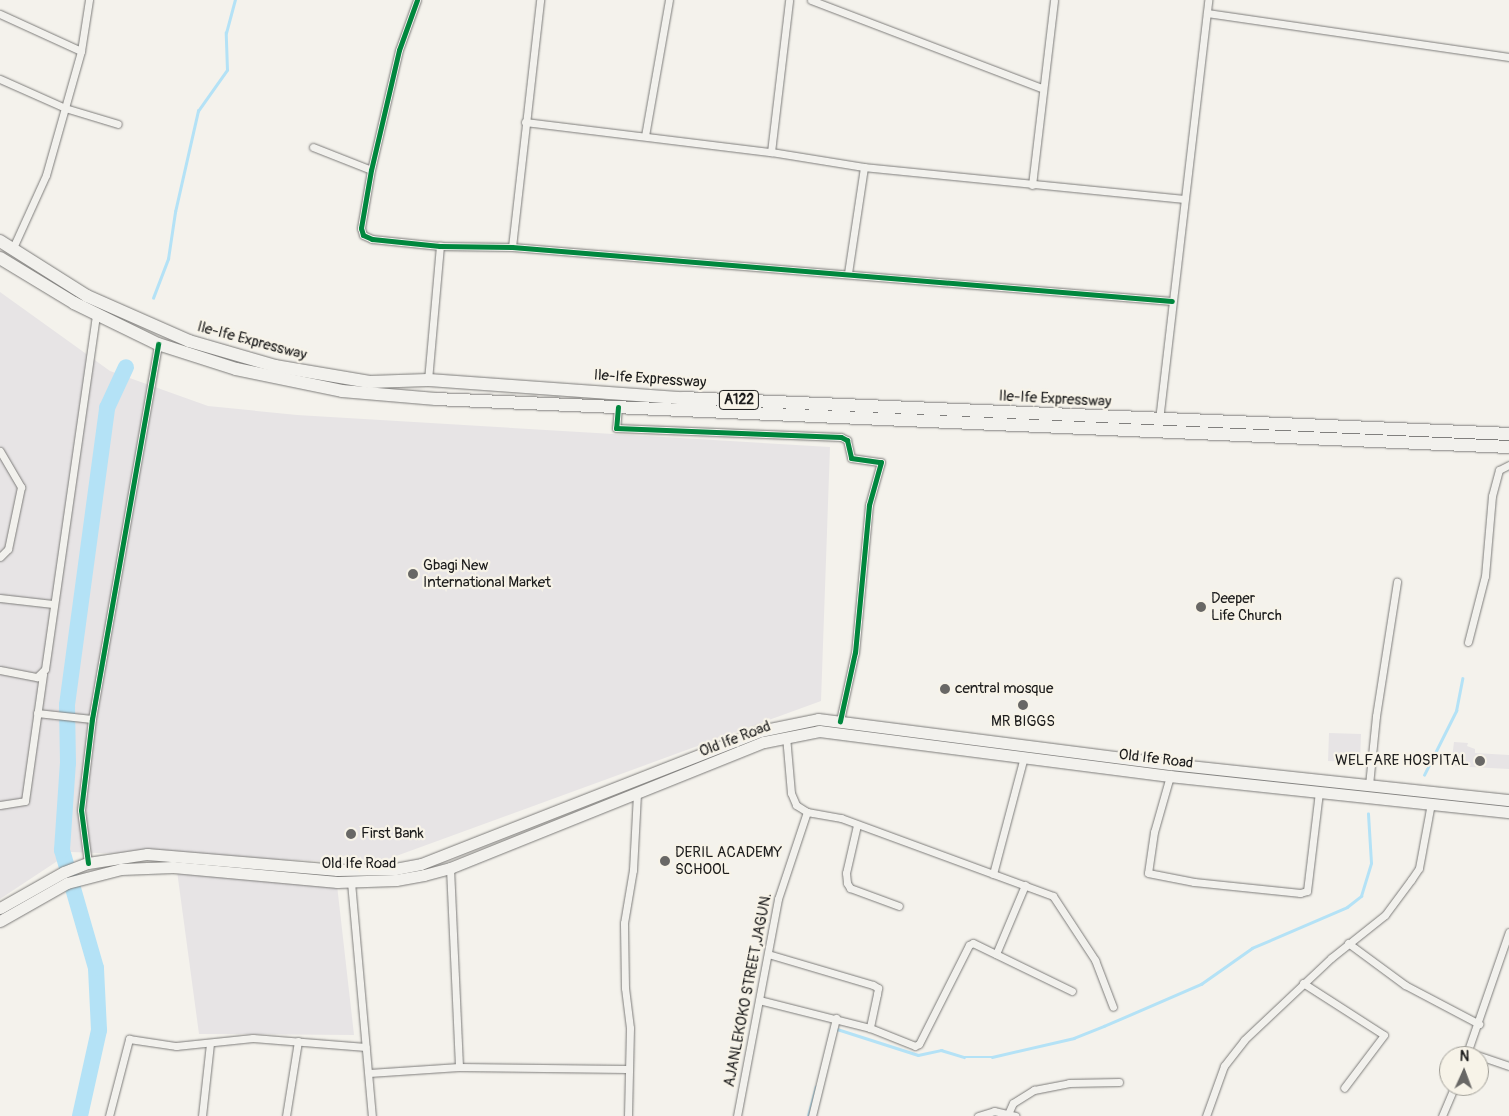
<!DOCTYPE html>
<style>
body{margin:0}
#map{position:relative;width:1509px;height:1116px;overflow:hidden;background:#f4f2ec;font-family:Pangolin,sans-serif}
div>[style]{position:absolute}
.built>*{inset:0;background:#e7e4e5;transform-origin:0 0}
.stream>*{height:2.5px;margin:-1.25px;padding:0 1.25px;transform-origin:1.25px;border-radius:1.25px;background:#b4e2f6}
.river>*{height:16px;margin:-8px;padding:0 8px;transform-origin:8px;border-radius:8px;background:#b4e2f6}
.roads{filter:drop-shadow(0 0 1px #7d7c7a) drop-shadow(0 0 1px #7d7c7a)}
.minor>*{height:7px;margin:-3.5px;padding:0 3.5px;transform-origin:3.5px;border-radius:3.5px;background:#f2f1ed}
.primary>*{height:11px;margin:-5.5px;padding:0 5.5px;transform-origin:5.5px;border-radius:5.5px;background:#f2f1ed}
.trunk>*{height:12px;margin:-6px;padding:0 6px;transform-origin:6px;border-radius:6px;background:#f2f1ed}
.cycleway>*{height:5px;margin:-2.5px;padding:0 2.5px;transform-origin:2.5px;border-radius:2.5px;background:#00873e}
.dots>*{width:14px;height:14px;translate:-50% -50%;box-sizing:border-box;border:2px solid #f7f3e8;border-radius:50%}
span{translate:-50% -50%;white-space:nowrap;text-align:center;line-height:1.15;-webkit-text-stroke:4.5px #f7f3e8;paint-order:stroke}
.shield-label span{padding:1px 4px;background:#f7f3e8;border:1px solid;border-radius:4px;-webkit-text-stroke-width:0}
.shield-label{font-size:14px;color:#1c1c1c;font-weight:700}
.street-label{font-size:15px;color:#1c1c1c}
.poi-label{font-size:15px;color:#1c1c1c}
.left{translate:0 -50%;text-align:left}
.right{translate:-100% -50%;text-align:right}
.north{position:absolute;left:1439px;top:1046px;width:50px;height:50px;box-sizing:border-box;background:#f7f3e8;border:1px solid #9f9d96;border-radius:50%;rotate:2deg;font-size:14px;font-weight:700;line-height:20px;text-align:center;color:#1c1c1c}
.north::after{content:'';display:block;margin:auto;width:18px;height:22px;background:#686765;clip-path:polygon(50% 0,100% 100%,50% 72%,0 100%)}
</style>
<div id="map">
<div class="built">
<div style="clip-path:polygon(0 292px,110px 371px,208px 406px,297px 415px,830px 447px,821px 701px,377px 863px,71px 852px,0 899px)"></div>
<div style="left:1329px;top:733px;width:32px;height:28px;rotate:2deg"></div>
<div style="clip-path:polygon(1454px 742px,1468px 743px,1467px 746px,1475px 749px,1475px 753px,1509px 755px,1509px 769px,1451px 766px)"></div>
<div style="clip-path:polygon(177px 871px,337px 885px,354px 1035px,199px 1034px)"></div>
</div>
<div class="stream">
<div style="left:153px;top:298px;width:42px;rotate:-69deg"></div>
<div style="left:168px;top:259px;width:48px;rotate:-81.5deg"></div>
<div style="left:175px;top:212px;width:104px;rotate:-77.2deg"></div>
<div style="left:198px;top:111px;width:50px;rotate:-54.7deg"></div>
<div style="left:227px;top:70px;width:37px;rotate:-92deg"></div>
<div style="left:226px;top:33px;width:34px;rotate:-75deg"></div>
<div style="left:1424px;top:775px;width:72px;rotate:-63.4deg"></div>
<div style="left:1456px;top:711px;width:33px;rotate:-79deg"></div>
<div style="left:834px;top:1028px;width:88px;rotate:17.8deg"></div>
<div style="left:918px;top:1055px;width:24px;rotate:-12deg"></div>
<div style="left:941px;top:1050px;width:24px;rotate:17deg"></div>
<div style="left:964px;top:1057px;width:28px"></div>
<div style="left:992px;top:1057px;width:84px;rotate:-13deg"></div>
<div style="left:1074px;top:1038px;width:32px;rotate:-22deg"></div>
<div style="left:1104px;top:1026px;width:106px;rotate:-23.4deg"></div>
<div style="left:1201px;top:984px;width:62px;rotate:-35.2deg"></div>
<div style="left:1252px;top:948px;width:103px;rotate:-23.3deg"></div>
<div style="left:1347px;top:907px;width:18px;rotate:-38deg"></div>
<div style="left:1361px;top:896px;width:34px;rotate:-73deg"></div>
<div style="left:1371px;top:863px;width:49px;rotate:-93.5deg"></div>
<div style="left:808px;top:1116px;width:30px;rotate:-75deg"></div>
</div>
<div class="river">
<div style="left:80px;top:1116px;width:88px;rotate:-77.5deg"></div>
<div style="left:99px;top:1030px;width:62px;rotate:-92.8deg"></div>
<div style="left:96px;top:968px;width:123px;rotate:-106.1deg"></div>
<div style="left:62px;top:850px;width:87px;rotate:-86.1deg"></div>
<div style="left:68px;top:763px;width:58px;rotate:-91deg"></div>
<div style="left:67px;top:705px;width:300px;rotate:-82.3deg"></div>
<div style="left:107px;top:408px;width:45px;rotate:-65.1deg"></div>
</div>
<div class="roads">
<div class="minor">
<div style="left:417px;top:0;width:53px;rotate:109.8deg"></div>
<div style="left:399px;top:50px;width:123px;rotate:103.1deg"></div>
<div style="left:371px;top:170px;width:59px;rotate:99.8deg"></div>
<div style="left:361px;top:228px;width:7px;rotate:74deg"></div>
<div style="left:363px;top:235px;width:10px;rotate:24deg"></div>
<div style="left:372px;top:239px;width:68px;rotate:5.9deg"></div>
<div style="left:440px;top:246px;width:72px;rotate:0.8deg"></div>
<div style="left:512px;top:247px;width:662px;rotate:4.68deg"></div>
<div style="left:811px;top:0;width:247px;rotate:20.9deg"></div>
<div style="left:1207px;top:13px;width:305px;rotate:8.3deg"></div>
<div style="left:0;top:14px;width:89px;rotate:24.6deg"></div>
<div style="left:0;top:79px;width:71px;rotate:24deg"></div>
<div style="left:65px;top:108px;width:55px;rotate:16.8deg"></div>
<div style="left:525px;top:122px;width:248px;rotate:7deg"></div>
<div style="left:771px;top:152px;width:94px;rotate:9.2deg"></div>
<div style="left:864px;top:167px;width:321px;rotate:5.7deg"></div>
<div style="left:645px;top:136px;width:138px;rotate:-80deg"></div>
<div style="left:313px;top:147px;width:62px;rotate:21.6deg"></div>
<div style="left:771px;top:152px;width:153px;rotate:-83.2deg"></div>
<div style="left:1032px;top:185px;width:186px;rotate:-83.2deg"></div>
<div style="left:512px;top:247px;width:249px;rotate:-83.5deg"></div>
<div style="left:12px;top:250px;width:82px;rotate:-65.6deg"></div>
<div style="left:46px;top:175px;width:129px;rotate:-74.2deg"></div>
<div style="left:81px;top:51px;width:52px;rotate:-81.1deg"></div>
<div style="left:848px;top:273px;width:107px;rotate:-81.4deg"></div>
<div style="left:428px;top:380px;width:135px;rotate:-84.9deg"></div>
<div style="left:618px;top:407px;width:21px;rotate:95deg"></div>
<div style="left:616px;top:428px;width:225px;rotate:2.3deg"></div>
<div style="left:841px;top:437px;width:7px;rotate:27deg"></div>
<div style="left:847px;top:440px;width:18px;rotate:77deg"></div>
<div style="left:851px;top:458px;width:30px;rotate:8deg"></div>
<div style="left:881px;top:462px;width:45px;rotate:105.6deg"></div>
<div style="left:869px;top:505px;width:148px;rotate:95.4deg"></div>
<div style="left:855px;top:652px;width:71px;rotate:102.3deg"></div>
<div style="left:1159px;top:420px;width:423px;rotate:-83.3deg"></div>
<div style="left:0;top:451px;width:42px;rotate:59.7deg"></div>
<div style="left:21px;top:487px;width:63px;rotate:101.8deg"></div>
<div style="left:8px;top:549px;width:11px;rotate:135deg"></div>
<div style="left:0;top:598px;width:53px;rotate:6.5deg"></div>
<div style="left:1468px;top:642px;width:68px;rotate:-75.6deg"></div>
<div style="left:1485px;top:576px;width:80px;rotate:-85deg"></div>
<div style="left:1492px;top:496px;width:27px;rotate:-75deg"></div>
<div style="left:1499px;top:470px;width:11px;rotate:-27deg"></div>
<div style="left:0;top:670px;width:38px;rotate:11deg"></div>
<div style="left:37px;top:677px;width:11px;rotate:-45deg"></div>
<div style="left:45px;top:669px;width:358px;rotate:-81.8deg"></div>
<div style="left:37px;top:713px;width:55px;rotate:6.2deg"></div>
<div style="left:786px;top:736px;width:57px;rotate:85deg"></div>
<div style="left:791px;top:793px;width:13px;rotate:67deg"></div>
<div style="left:796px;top:805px;width:13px;rotate:32deg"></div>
<div style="left:807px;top:812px;width:35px;rotate:10deg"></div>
<div style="left:841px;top:818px;width:226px;rotate:20.2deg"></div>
<div style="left:1053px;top:896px;width:77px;rotate:56.7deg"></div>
<div style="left:1095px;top:960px;width:50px;rotate:69deg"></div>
<div style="left:1170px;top:776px;width:58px;rotate:105.9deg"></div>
<div style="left:1154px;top:832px;width:41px;rotate:98.3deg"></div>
<div style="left:1148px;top:873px;width:47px;rotate:11.1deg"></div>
<div style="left:1194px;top:882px;width:107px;rotate:5.9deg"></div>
<div style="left:1300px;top:893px;width:7px;rotate:-16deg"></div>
<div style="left:1307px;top:891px;width:100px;rotate:-83.1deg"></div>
<div style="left:1369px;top:785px;width:69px;rotate:-84.2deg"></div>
<div style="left:1376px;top:716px;width:136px;rotate:-81.1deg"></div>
<div style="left:0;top:805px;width:25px;rotate:-9deg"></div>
<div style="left:25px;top:801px;width:128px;rotate:-81.9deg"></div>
<div style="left:857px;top:825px;width:49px;rotate:102.9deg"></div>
<div style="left:846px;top:873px;width:10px;rotate:84deg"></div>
<div style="left:847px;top:883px;width:6px;rotate:59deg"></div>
<div style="left:850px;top:888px;width:52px;rotate:20.2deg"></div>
<div style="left:88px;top:863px;width:53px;rotate:-97.5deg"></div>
<div style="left:81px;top:810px;width:92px;rotate:-83.1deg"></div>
<div style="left:92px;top:719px;width:381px;rotate:-80deg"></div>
<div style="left:450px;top:868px;width:199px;rotate:87.4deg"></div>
<div style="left:993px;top:874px;width:121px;rotate:-75.2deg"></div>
<div style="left:351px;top:882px;width:235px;rotate:84.9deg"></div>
<div style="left:1348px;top:943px;width:71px;rotate:36.4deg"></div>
<div style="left:1405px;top:985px;width:84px;rotate:27.8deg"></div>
<div style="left:768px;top:954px;width:109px;rotate:16.4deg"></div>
<div style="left:873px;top:985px;width:6px;rotate:31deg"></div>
<div style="left:878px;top:988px;width:6px;rotate:99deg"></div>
<div style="left:877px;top:994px;width:35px;rotate:102deg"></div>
<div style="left:870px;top:1028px;width:48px;rotate:21.8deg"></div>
<div style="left:915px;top:1046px;width:4px;rotate:-27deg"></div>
<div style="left:919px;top:1044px;width:111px;rotate:-63.2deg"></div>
<div style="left:969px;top:945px;width:4px;rotate:-27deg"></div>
<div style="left:973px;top:943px;width:110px;rotate:25.9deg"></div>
<div style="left:996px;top:954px;width:75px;rotate:-67.2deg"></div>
<div style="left:1303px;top:983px;width:96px;rotate:32.7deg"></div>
<div style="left:1384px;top:1035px;width:66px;rotate:127deg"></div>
<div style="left:759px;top:1000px;width:114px;rotate:14.2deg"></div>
<div style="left:1468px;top:1052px;width:43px;rotate:18.9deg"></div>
<div style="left:1466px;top:1056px;width:131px;rotate:-70.9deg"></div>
<div style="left:369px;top:1073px;width:90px;rotate:-3.8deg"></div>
<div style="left:459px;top:1067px;width:168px;rotate:0.7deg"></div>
<div style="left:1008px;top:1114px;width:12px;rotate:-66deg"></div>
<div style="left:1013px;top:1103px;width:25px;rotate:-32deg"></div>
<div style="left:1034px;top:1090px;width:36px;rotate:-11deg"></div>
<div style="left:1069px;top:1083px;width:50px;rotate:-1.1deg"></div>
<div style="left:109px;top:1116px;width:80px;rotate:-75.4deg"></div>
<div style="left:129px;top:1039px;width:48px;rotate:8.5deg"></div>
<div style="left:176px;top:1046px;width:77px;rotate:-5.9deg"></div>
<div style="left:253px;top:1038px;width:113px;rotate:4.6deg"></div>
<div style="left:202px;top:1116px;width:72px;rotate:-83.7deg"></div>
<div style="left:286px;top:1116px;width:76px;rotate:-80.9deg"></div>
<div style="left:628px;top:1116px;width:88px;rotate:-88.7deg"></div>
<div style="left:630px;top:1028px;width:40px;rotate:-97.1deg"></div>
<div style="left:625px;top:988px;width:65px;rotate:-90.9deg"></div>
<div style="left:624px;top:923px;width:54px;rotate:-80.4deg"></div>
<div style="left:633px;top:870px;width:77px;rotate:-87deg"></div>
<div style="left:737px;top:1116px;width:221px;rotate:-79.3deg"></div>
<div style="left:778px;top:899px;width:92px;rotate:-71.6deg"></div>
<div style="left:812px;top:1116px;width:101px;rotate:-76.2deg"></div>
<div style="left:978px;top:1116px;width:17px;rotate:-17deg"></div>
<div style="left:994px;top:1111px;width:22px;rotate:13deg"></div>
<div style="left:1206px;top:1116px;width:53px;rotate:-70.2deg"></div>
<div style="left:1224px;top:1066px;width:33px;rotate:-52deg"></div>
<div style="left:1244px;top:1040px;width:120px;rotate:-43.3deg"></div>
<div style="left:1331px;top:958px;width:69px;rotate:-38.5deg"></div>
<div style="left:1385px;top:915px;width:44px;rotate:-53.4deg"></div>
<div style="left:1411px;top:880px;width:14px;rotate:-56deg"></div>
<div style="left:1419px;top:868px;width:66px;rotate:-79.5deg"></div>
<div style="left:1442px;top:1116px;width:33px;rotate:-67deg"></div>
</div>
<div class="primary">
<div style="left:0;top:908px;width:73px;rotate:-29.4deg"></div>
<div style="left:64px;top:872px;width:26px;rotate:-21deg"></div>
<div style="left:88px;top:863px;width:60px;rotate:-8.7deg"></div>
<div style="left:147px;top:854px;width:191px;rotate:4.8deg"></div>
<div style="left:337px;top:870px;width:58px;rotate:-1deg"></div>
<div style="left:395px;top:869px;width:26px;rotate:-11deg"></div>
<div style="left:421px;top:864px;width:364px;rotate:-21.4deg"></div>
<div style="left:760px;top:731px;width:59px;rotate:-11.7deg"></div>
<div style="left:818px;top:719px;width:356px;rotate:7.3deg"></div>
<div style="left:1171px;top:764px;width:340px;rotate:6.1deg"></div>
<div style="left:0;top:921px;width:77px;rotate:-29.6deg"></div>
<div style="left:67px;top:883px;width:56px;rotate:-14.5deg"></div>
<div style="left:121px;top:869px;width:52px;rotate:-2.2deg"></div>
<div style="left:173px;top:867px;width:165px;rotate:5.2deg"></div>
<div style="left:337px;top:882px;width:59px;rotate:-1.9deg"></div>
<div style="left:396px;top:880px;width:28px;rotate:-10deg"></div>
<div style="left:424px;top:875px;width:27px;rotate:-15deg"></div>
<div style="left:450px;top:868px;width:338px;rotate:-21.9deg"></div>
<div style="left:764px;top:742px;width:56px;rotate:-11.3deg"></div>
<div style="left:819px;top:731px;width:354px;rotate:7.3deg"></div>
<div style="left:1170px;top:776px;width:341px;rotate:6.1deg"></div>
</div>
<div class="trunk">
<div style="left:0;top:241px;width:103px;rotate:32.3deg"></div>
<div style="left:87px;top:296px;width:111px;rotate:23.8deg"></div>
<div style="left:189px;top:341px;width:90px;rotate:16.2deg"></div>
<div style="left:275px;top:366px;width:96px;rotate:9.6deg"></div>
<div style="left:370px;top:382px;width:58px;rotate:-2deg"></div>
<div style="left:428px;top:380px;width:255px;rotate:4.1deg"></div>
<div style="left:682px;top:398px;width:828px;rotate:2.49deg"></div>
<div style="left:0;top:258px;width:87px;rotate:31.3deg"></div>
<div style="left:74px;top:303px;width:93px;rotate:26deg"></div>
<div style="left:158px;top:344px;width:82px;rotate:17.8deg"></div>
<div style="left:236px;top:369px;width:108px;rotate:11.7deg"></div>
<div style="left:342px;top:391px;width:94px;rotate:4.9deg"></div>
<div style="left:436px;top:399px;width:1074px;rotate:2.56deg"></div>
</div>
</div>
<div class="cycleway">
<div style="left:417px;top:0;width:53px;rotate:109.8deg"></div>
<div style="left:399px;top:50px;width:123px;rotate:103.1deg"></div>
<div style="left:371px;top:170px;width:59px;rotate:99.8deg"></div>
<div style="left:361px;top:228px;width:7px;rotate:74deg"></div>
<div style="left:363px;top:235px;width:10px;rotate:24deg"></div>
<div style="left:372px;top:239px;width:68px;rotate:5.9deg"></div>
<div style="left:440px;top:246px;width:72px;rotate:0.8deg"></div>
<div style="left:512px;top:247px;width:662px;rotate:4.68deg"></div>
<div style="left:618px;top:407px;width:21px;rotate:95deg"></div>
<div style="left:616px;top:428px;width:225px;rotate:2.3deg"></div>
<div style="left:841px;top:437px;width:7px;rotate:27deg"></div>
<div style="left:847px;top:440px;width:18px;rotate:77deg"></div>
<div style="left:851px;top:458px;width:30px;rotate:8deg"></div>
<div style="left:881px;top:462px;width:45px;rotate:105.6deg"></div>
<div style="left:869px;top:505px;width:148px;rotate:95.4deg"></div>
<div style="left:855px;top:652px;width:71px;rotate:102.3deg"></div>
<div style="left:88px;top:863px;width:53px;rotate:-97.5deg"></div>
<div style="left:81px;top:810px;width:92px;rotate:-83.1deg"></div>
<div style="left:92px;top:719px;width:381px;rotate:-80deg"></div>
</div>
<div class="dots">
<div style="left:413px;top:574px;background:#686765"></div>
<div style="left:1201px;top:607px;background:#686765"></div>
<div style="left:945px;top:689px;background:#686765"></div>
<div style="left:1023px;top:705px;background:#686765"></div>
<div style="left:1480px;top:761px;background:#686765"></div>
<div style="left:351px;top:834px;background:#686765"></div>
<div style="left:665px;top:861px;background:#686765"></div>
</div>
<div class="shield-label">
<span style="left:739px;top:400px">A122</span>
</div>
<div class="street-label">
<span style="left:252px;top:341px;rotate:15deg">Ile-Ife Expressway</span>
<span style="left:650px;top:379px;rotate:4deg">Ile-Ife Expressway</span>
<span style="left:1055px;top:399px;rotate:3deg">Ile-Ife Expressway</span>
<span style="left:735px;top:739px;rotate:-21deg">Old Ife Road</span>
<span style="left:1156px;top:759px;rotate:7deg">Old Ife Road</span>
<span style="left:359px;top:864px">Old Ife Road</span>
<span style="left:748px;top:990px;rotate:-79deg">AJANLEKOKO STREET,JAGUN.</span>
</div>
<div class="poi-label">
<span class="left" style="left:423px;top:574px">Gbagi New<br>International Market</span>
<span class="left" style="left:1211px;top:607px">Deeper<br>Life Church</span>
<span class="left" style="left:955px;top:689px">central mosque</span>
<span style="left:1023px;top:722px">MR BIGGS</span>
<span class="right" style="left:1469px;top:761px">WELFARE HOSPITAL</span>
<span class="left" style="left:361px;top:834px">First Bank</span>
<span class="left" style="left:675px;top:861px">DERIL ACADEMY<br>SCHOOL</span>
</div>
<div class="north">N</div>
</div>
